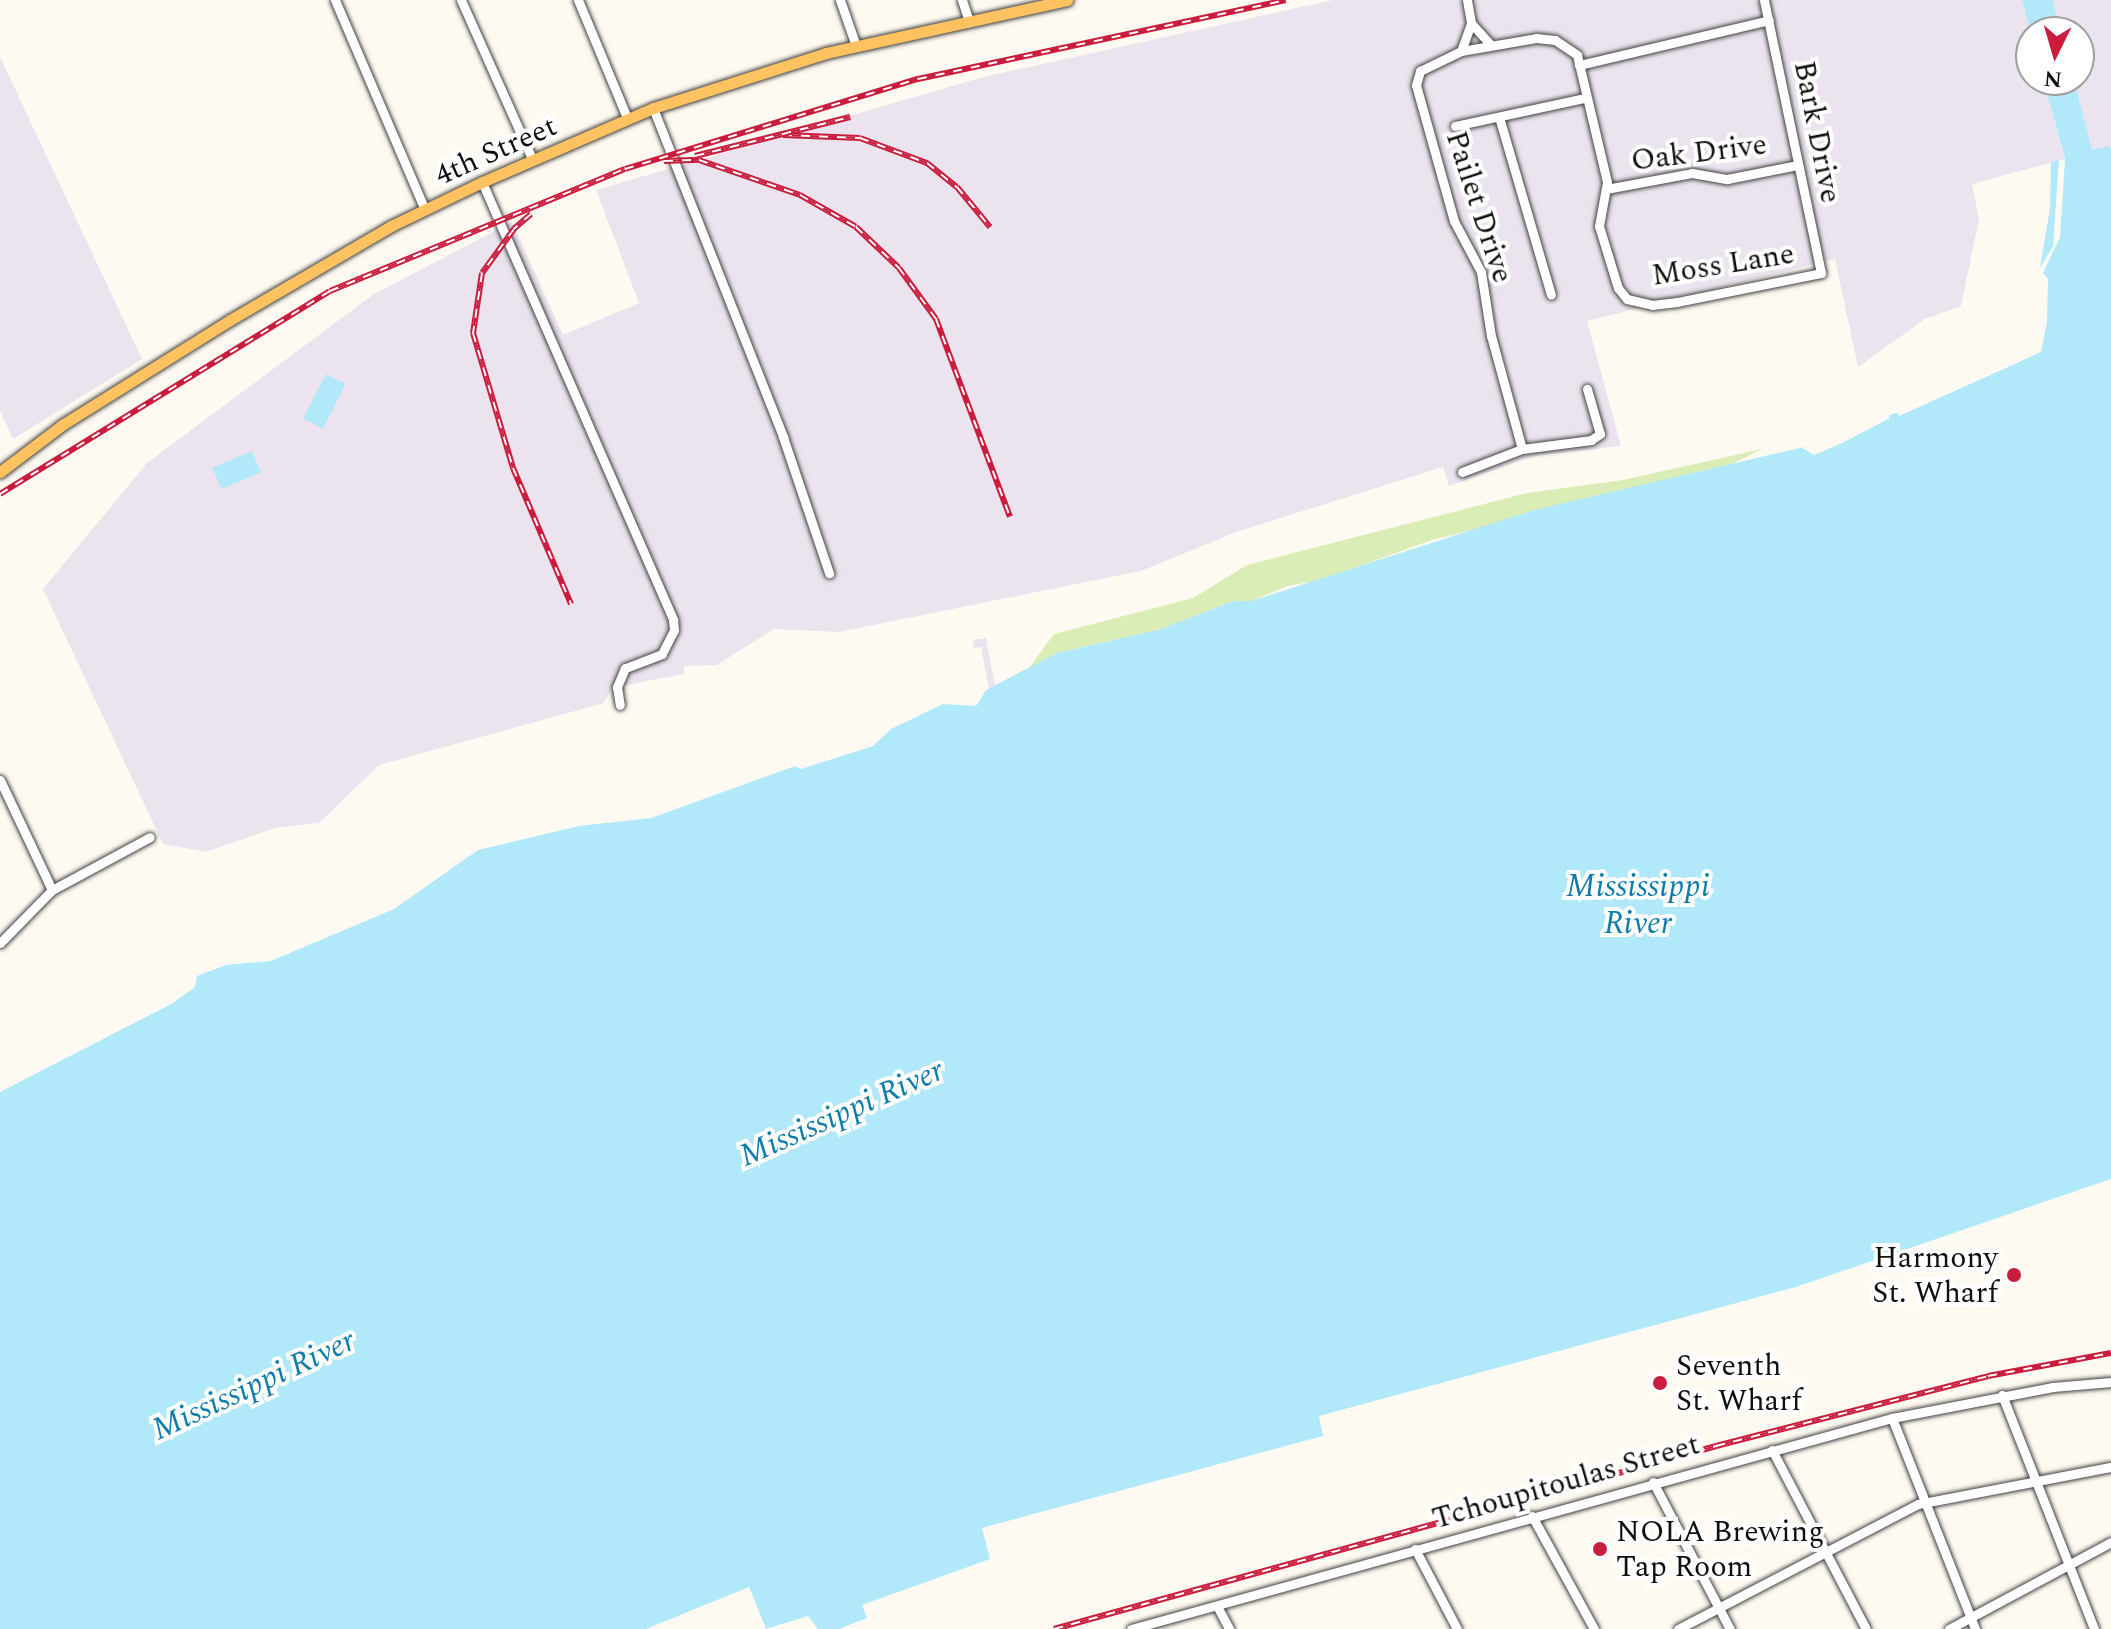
<!DOCTYPE html>
<style>
body{margin:0}
#map{position:relative;width:2111px;height:1629px;overflow:hidden;background:#fffaf1;font-family:Spectral,serif}
div>[style]{position:absolute}
.industrial>*{inset:0;background:#ebe3ee}
.green>*{inset:0;background:#dbedb7}
.water>*{inset:0;background:#b1e9fb;transform-origin:0 0}
.pier>*{inset:0;background:#fffaf1}
.roads{filter:drop-shadow(0 0 2px #424242) drop-shadow(0 0 2px #424242)}
.minor>*{height:9px;margin:-4.5px;padding:0 4.5px;transform-origin:4.5px;border-radius:4.5px;background:#fff}
.major>*{height:11px;margin:-5.5px;padding:0 5.5px;transform-origin:5.5px;border-radius:5.5px;background:#ffc261}
.rail>*{height:6px;margin-top:-3px;transform-origin:0;background:repeating-linear-gradient(90deg,#fff 0 9px,#ca1c3d 0 18px);box-sizing:border-box;border-block:2px solid #ca1c3d}
.dots>*{width:22px;height:22px;translate:-50% -50%;box-sizing:border-box;border:4px solid #fff;border-radius:50%}
span{translate:-50% -50%;white-space:nowrap;text-align:center;line-height:1.15;-webkit-text-stroke:8px #fff;paint-order:stroke}
.street-label{font-size:30px;color:#0f0f0f}
.poi-label{font-size:30px;color:#0f0f0f}
.right{translate:-100% -50%;text-align:right}
.left{translate:0 -50%;text-align:left}
.water-label{font-size:32px;color:#0e7cab;font-style:italic}
.north{position:absolute;left:2015px;top:16px;width:80px;height:80px;box-sizing:border-box;background:#fff;border:2px solid #9f9f9f;border-radius:50%;rotate:185deg;font-size:22px;font-weight:700;line-height:32px;text-align:center;color:#0f0f0f}
.north::after{content:'';display:block;margin:auto;width:28px;height:36px;background:#ca1c3d;clip-path:polygon(50% 0,100% 100%,50% 72%,0 100%)}
</style>
<div id="map">
<div class="industrial">
<div style="clip-path:polygon(1333px 0,2022px 0,2031px 34px,2031px 80px,2043px 80px,2065px 159px,1972px 184px,1979px 219px,1961px 306px,1925px 319px,1858px 367px,1835px 259px,1587px 321px,1621px 446px,1534px 456px,1449px 486px,1443px 467px,1239px 531px,1141px 571px,839px 632px,774px 629px,717px 665px,685px 666px,683px 674px,612px 688px,604px 703px,379px 765px,319px 823px,275px 828px,206px 852px,163px 844px,43px 589px,147px 463px,374px 294px,512px 222px,563px 335px,639px 303px,596px 190px,983px 77px)"></div>
<div style="clip-path:polygon(2052px 0,2111px 0,2111px 146px,2092px 151px,2074px 80px,2079px 80px,2079px 32px,2061px 32px)"></div>
<div style="clip-path:polygon(0 57px,142px 359px,13px 439px,0 411px)"></div>
<div style="clip-path:polygon(986px 638px,998px 701px,994px 717px,981px 647px,974px 648px,973px 640px)"></div>
</div>
<div class="green">
<div style="clip-path:polygon(1762px 449px,1724px 468px,1432px 540px,1321px 580px,1288px 586px,1251px 601px,1233px 601px,1161px 629px,1057px 653px,1029px 668px,1054px 634px,1193px 598px,1247px 565px,1527px 493px,1623px 480px)"></div>
</div>
<div class="water">
<div style="clip-path:polygon(2022px 0,2052px 0,2061px 32px,2031px 34px)"></div>
<div style="clip-path:polygon(2043px 80px,2074px 80px,2092px 150px,2110px 146px,2111px 151px,2111px 1179px,1796px 1287px,1319px 1416px,1323px 1436px,982px 1528px,990px 1559px,862px 1605px,867px 1618px,839px 1629px,818px 1629px,808px 1616px,766px 1629px,749px 1587px,646px 1629px,0 1629px,0 1092px,173px 1003px,195px 987px,197px 976px,226px 965px,271px 961px,394px 909px,478px 850px,579px 826px,651px 818px,795px 766px,801px 769px,873px 746px,891px 729px,943px 704px,976px 706px,986px 690px,1057px 653px,1161px 629px,1233px 601px,1251px 601px,1534px 510px,1825px 442px,2019px 362px,2039px 346px,2043px 273px,2036px 264px,2046px 164px,2065px 158px)"></div>
<div style="left:326px;top:374px;width:22px;height:50px;rotate:27deg"></div>
<div style="left:252px;top:451px;width:23px;height:43px;rotate:67deg"></div>
</div>
<div class="pier">
<div style="clip-path:polygon(2065px 159px,2060px 237px,2043px 273px,2048px 279px,2047px 322px,2041px 352px,1899px 416px,1894px 408px,2018px 358px,2035px 344px,2039px 276px,2033px 267px,2046px 164px,2051px 163px,2050px 208px,2040px 268px,2053px 246px,2059px 160px)"></div>
<div style="clip-path:polygon(1885px 412px,1890px 418px,1842px 443px,1814px 455px,1802px 448px)"></div>
</div>
<div class="roads">
<div class="minor">
<div style="left:335px;top:0;width:228px;rotate:66.8deg"></div>
<div style="left:461px;top:0;width:176px;rotate:65.9deg"></div>
<div style="left:578px;top:0;width:128px;rotate:67.4deg"></div>
<div style="left:840px;top:0;width:49px;rotate:70.8deg"></div>
<div style="left:962px;top:0;width:22px;rotate:72deg"></div>
<div style="left:1467px;top:0;width:23px;rotate:80deg"></div>
<div style="left:1461px;top:51px;width:30px;rotate:-70deg"></div>
<div style="left:1471px;top:23px;width:30px;rotate:48deg"></div>
<div style="left:1579px;top:65px;width:195px;rotate:-13.3deg"></div>
<div style="left:653px;top:108px;width:354px;rotate:68.4deg"></div>
<div style="left:783px;top:437px;width:144px;rotate:71.3deg"></div>
<div style="left:1499px;top:117px;width:185px;rotate:73.7deg"></div>
<div style="left:1455px;top:126px;width:132px;rotate:-12.2deg"></div>
<div style="left:482px;top:182px;width:478px;rotate:66.4deg"></div>
<div style="left:673px;top:620px;width:10px;rotate:84deg"></div>
<div style="left:674px;top:630px;width:27px;rotate:117deg"></div>
<div style="left:662px;top:654px;width:40px;rotate:159deg"></div>
<div style="left:625px;top:668px;width:21px;rotate:113deg"></div>
<div style="left:617px;top:687px;width:18px;rotate:81deg"></div>
<div style="left:1606px;top:189px;width:87px;rotate:-10.5deg"></div>
<div style="left:1692px;top:173px;width:36px;rotate:10deg"></div>
<div style="left:1727px;top:179px;width:72px;rotate:-11.2deg"></div>
<div style="left:1522px;top:449px;width:117px;rotate:-105.3deg"></div>
<div style="left:1491px;top:336px;width:65px;rotate:-98.9deg"></div>
<div style="left:1481px;top:272px;width:58px;rotate:-117.9deg"></div>
<div style="left:1454px;top:221px;width:141px;rotate:-105.6deg"></div>
<div style="left:1416px;top:85px;width:15px;rotate:-74deg"></div>
<div style="left:1420px;top:71px;width:46px;rotate:-26deg"></div>
<div style="left:1461px;top:51px;width:76px;rotate:-9.8deg"></div>
<div style="left:1536px;top:38px;width:19px;rotate:6deg"></div>
<div style="left:1555px;top:40px;width:27px;rotate:34deg"></div>
<div style="left:1577px;top:55px;width:130px;rotate:76.7deg"></div>
<div style="left:1607px;top:182px;width:45px;rotate:100.3deg"></div>
<div style="left:1599px;top:226px;width:65px;rotate:73deg"></div>
<div style="left:1618px;top:288px;width:14px;rotate:51deg"></div>
<div style="left:1627px;top:299px;width:26px;rotate:13deg"></div>
<div style="left:1652px;top:305px;width:25px;rotate:-7deg"></div>
<div style="left:1677px;top:302px;width:147px;rotate:-11.4deg"></div>
<div style="left:1821px;top:273px;width:279px;rotate:-101.8deg"></div>
<div style="left:1462px;top:472px;width:64px;rotate:-21deg"></div>
<div style="left:1522px;top:449px;width:70px;rotate:-7.4deg"></div>
<div style="left:1591px;top:440px;width:11px;rotate:-34deg"></div>
<div style="left:1600px;top:434px;width:47px;rotate:-106.1deg"></div>
<div style="left:0;top:780px;width:122px;rotate:64.7deg"></div>
<div style="left:0;top:943px;width:74px;rotate:-45.5deg"></div>
<div style="left:52px;top:890px;width:111px;rotate:-28.4deg"></div>
<div style="left:2002px;top:1395px;width:251px;rotate:68.5deg"></div>
<div style="left:1892px;top:1418px;width:227px;rotate:68.5deg"></div>
<div style="left:1772px;top:1450px;width:202px;rotate:62.3deg"></div>
<div style="left:1653px;top:1482px;width:166px;rotate:62.4deg"></div>
<div style="left:1532px;top:1516px;width:129px;rotate:61.2deg"></div>
<div style="left:1415px;top:1549px;width:90px;rotate:62.3deg"></div>
<div style="left:1217px;top:1606px;width:26px;rotate:62deg"></div>
<div style="left:1131px;top:1629px;width:790px;rotate:-15.5deg"></div>
<div style="left:1892px;top:1418px;width:164px;rotate:-10.9deg"></div>
<div style="left:2053px;top:1387px;width:58px;rotate:-4.9deg"></div>
<div style="left:1678px;top:1629px;width:271px;rotate:-27.5deg"></div>
<div style="left:1918px;top:1504px;width:197px;rotate:-10.9deg"></div>
<div style="left:1949px;top:1629px;width:184px;rotate:-28.2deg"></div>
</div>
<div class="major">
<div style="left:0;top:472px;width:78px;rotate:-37.2deg"></div>
<div style="left:62px;top:425px;width:198px;rotate:-32deg"></div>
<div style="left:230px;top:320px;width:186px;rotate:-30.3deg"></div>
<div style="left:391px;top:226px;width:101px;rotate:-25.8deg"></div>
<div style="left:482px;top:182px;width:186px;rotate:-23.4deg"></div>
<div style="left:653px;top:108px;width:182px;rotate:-17.6deg"></div>
<div style="left:826px;top:53px;width:247px;rotate:-12.4deg"></div>
</div>
</div>
<div class="rail">
<div style="left:783px;top:135px;width:77px;rotate:2.2deg"></div>
<div style="left:860px;top:138px;width:72px;rotate:20.5deg"></div>
<div style="left:927px;top:163px;width:38px;rotate:39deg"></div>
<div style="left:957px;top:187px;width:52px;rotate:50.5deg"></div>
<div style="left:695px;top:156px;width:160px;rotate:-14.1deg"></div>
<div style="left:664px;top:161px;width:35px;rotate:-2deg"></div>
<div style="left:699px;top:160px;width:107px;rotate:19.1deg"></div>
<div style="left:800px;top:195px;width:64px;rotate:29.7deg"></div>
<div style="left:856px;top:227px;width:59px;rotate:43.6deg"></div>
<div style="left:899px;top:268px;width:63px;rotate:54deg"></div>
<div style="left:936px;top:319px;width:211px;rotate:69.5deg"></div>
<div style="left:531px;top:214px;width:23px;rotate:139deg"></div>
<div style="left:514px;top:229px;width:54px;rotate:126deg"></div>
<div style="left:482px;top:273px;width:61px;rotate:98.5deg"></div>
<div style="left:473px;top:333px;width:141px;rotate:73.5deg"></div>
<div style="left:513px;top:468px;width:148px;rotate:66.9deg"></div>
<div style="left:0;top:494px;width:387px;rotate:-31.6deg"></div>
<div style="left:330px;top:291px;width:319px;rotate:-22.5deg"></div>
<div style="left:625px;top:169px;width:307px;rotate:-17.1deg"></div>
<div style="left:918px;top:79px;width:376px;rotate:-12.1deg"></div>
<div style="left:1054px;top:1629px;width:687px;rotate:-15.45deg"></div>
<div style="left:1716px;top:1446px;width:281px;rotate:-14.4deg"></div>
<div style="left:1988px;top:1376px;width:125px;rotate:-10.6deg"></div>
</div>
<div class="dots">
<div style="left:2014px;top:1275px;background:#ca1c3d"></div>
<div style="left:1660px;top:1383px;background:#ca1c3d"></div>
<div style="left:1600px;top:1549px;background:#ca1c3d"></div>
</div>
<div class="street-label">
<span style="left:1817px;top:132px;rotate:79deg">Bark Drive</span>
<span style="left:496px;top:151px;rotate:-24deg">4th Street</span>
<span style="left:1699px;top:153px;rotate:-7deg">Oak Drive</span>
<span style="left:1479px;top:207px;rotate:72deg">Pailet Drive</span>
<span style="left:1723px;top:265px;rotate:-9deg">Moss Lane</span>
<span style="left:1566px;top:1482px;rotate:-16deg">Tchoupitoulas Street</span>
</div>
<div class="poi-label">
<span class="right" style="left:1998px;top:1275px">Harmony<br>St. Wharf</span>
<span class="left" style="left:1676px;top:1383px">Seventh<br>St. Wharf</span>
<span class="left" style="left:1616px;top:1549px">NOLA Brewing<br>Tap Room</span>
</div>
<div class="water-label">
<span style="left:1638px;top:906px">Mississippi<br>River</span>
<span style="left:842px;top:1114px;rotate:-24deg">Mississippi River</span>
<span style="left:254px;top:1386px;rotate:-25deg">Mississippi River</span>
</div>
<div class="north">N</div>
</div>
